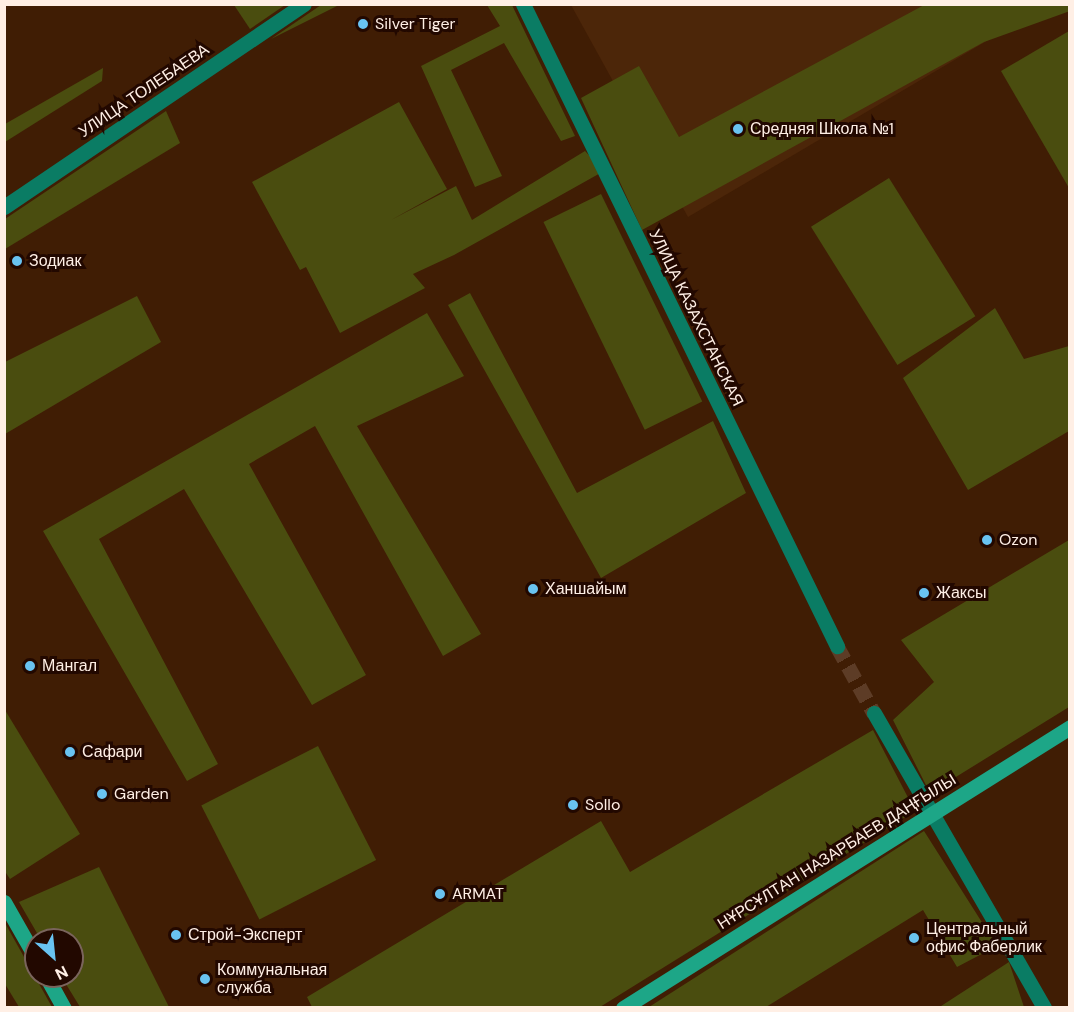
<!DOCTYPE html>
<meta charset="utf-8">
<style>
body{margin:0}
#map{position:relative;width:1074px;height:1012px;overflow:hidden;background:#401d04;font-family:"DM Sans",sans-serif}
div>[style]{position:absolute}
.built>*{inset:0;background:#4c2609}
.green>*{inset:0;background:#4a4d0f;transform-origin:0 0}
.street-tunnel>*{height:15px;margin-top:-7.5px;transform-origin:0;background:repeating-linear-gradient(90deg,#5d3c26 0 15px,transparent 0 23px)}
.street>*{height:15px;margin:-7.5px;padding:0 7.5px;transform-origin:7.5px;border-radius:7.5px;background:#0a7c64}
.secondary>*{height:15px;margin:-7.5px;padding:0 7.5px;transform-origin:7.5px;border-radius:7.5px;background:#1da687}
.dots>*{width:16px;height:16px;translate:-50% -50%;box-sizing:border-box;border:3px solid #220800;border-radius:50%}
span{translate:-50% -50%;white-space:nowrap;text-align:center;line-height:1.15;-webkit-text-stroke:6px #220800;paint-order:stroke}
.poi-label{font-size:16px;color:#ffefe5}
.left{translate:0 -50%;text-align:left}
.street-label{font-size:16px;color:#ffefe5}
.frame{position:absolute;inset:0;border:6px solid #ffefe5;pointer-events:none}
.north{position:absolute;left:24px;top:928px;width:60px;height:60px;box-sizing:border-box;background:#220800;border:2px solid #7a645c;border-radius:50%;rotate:153deg;font-size:16px;font-weight:700;line-height:24px;text-align:center;color:#ffefe5}
.north::after{content:'';display:block;margin:auto;width:21px;height:27px;background:#69c3f1;clip-path:polygon(50% 0,100% 100%,50% 72%,0 100%)}
</style>
<div id="map">
<div class="built">
<div style="clip-path:polygon(1032px 4px,1036px 12px,688px 217px,571px 5px)"></div>
</div>
<div class="green">
<div style="clip-path:polygon(926px 4px,1069px 4px,1070px 11px,984px 42px,642px 230px,581px 98px,639px 66px,679px 137px)"></div>
<div style="clip-path:polygon(234px 5px,285px 5px,250px 29px)"></div>
<div style="clip-path:polygon(321px 5px,339px 5px,271px 39px)"></div>
<div style="clip-path:polygon(487px 5px,512px 5px,575px 136px,561px 141px,504px 43px,451px 70px,502px 176px,475px 187px,421px 66px,500px 26px)"></div>
<div style="clip-path:polygon(1069px 31px,1069px 188px,1001px 71px)"></div>
<div style="clip-path:polygon(103px 68px,102px 81px,5px 142px,5px 124px)"></div>
<div style="clip-path:polygon(399px 102px,447px 189px,391px 220px,456px 186px,472px 220px,585px 151px,604px 171px,454px 255px,413px 274px,425px 288px,340px 333px,306px 267px,300px 270px,252px 182px)"></div>
<div style="clip-path:polygon(166px 111px,180px 143px,5px 249px,5px 219px)"></div>
<div style="left:889px;top:178px;width:163px;height:92px;rotate:58deg"></div>
<div style="left:601px;top:194px;width:231px;height:64px;rotate:64deg"></div>
<div style="clip-path:polygon(470px 293px,577px 493px,713px 421px,746px 493px,601px 578px,448px 305px)"></div>
<div style="clip-path:polygon(137px 296px,161px 342px,5px 434px,5px 362px)"></div>
<div style="clip-path:polygon(995px 308px,1024px 359px,1069px 346px,1069px 431px,968px 490px,903px 378px)"></div>
<div style="clip-path:polygon(427px 313px,464px 376px,357px 426px,481px 634px,443px 656px,315px 426px,249px 464px,366px 675px,312px 705px,184px 489px,99px 539px,218px 764px,187px 781px,43px 531px)"></div>
<div style="clip-path:polygon(1069px 540px,1069px 707px,930px 793px,893px 720px,934px 682px,901px 640px)"></div>
<div style="clip-path:polygon(5px 710px,80px 834px,10px 879px,4px 870px)"></div>
<div style="clip-path:polygon(873px 730px,915px 811px,600px 1007px,312px 1007px,307px 997px,601px 821px,630px 872px)"></div>
<div style="left:318px;top:746px;width:128px;height:131px;rotate:63deg"></div>
<div style="clip-path:polygon(924px 831px,997px 946px,957px 967px,923px 910px,766px 1007px,649px 1007px)"></div>
<div style="clip-path:polygon(99px 867px,169px 1007px,80px 1007px,61px 976px,72px 976px,72px 940px,41px 940px,19px 902px)"></div>
<div style="clip-path:polygon(5px 923px,52px 1007px,19px 1007px,5px 984px)"></div>
<div style="clip-path:polygon(1009px 962px,1024px 1007px,938px 1008px)"></div>
</div>
<div class="street-tunnel">
<div style="left:837px;top:646px;width:77px;rotate:61.1deg"></div>
</div>
<div class="street">
<div style="left:523px;top:4px;width:715px;rotate:63.94deg"></div>
<div style="left:4px;top:207px;width:362px;rotate:-34.1deg"></div>
<div style="left:874px;top:713px;width:340px;rotate:60deg"></div>
</div>
<div class="secondary">
<div style="left:4px;top:902px;width:64px;rotate:60.3deg"></div>
<div style="left:46px;top:976px;width:37px;rotate:61deg"></div>
<div style="left:623px;top:1008px;width:528px;rotate:-32.15deg"></div>
</div>
<div class="dots">
<div style="left:363px;top:24px;background:#69c3f1"></div>
<div style="left:738px;top:129px;background:#69c3f1"></div>
<div style="left:17px;top:261px;background:#69c3f1"></div>
<div style="left:987px;top:540px;background:#69c3f1"></div>
<div style="left:533px;top:589px;background:#69c3f1"></div>
<div style="left:924px;top:593px;background:#69c3f1"></div>
<div style="left:30px;top:666px;background:#69c3f1"></div>
<div style="left:70px;top:752px;background:#69c3f1"></div>
<div style="left:102px;top:794px;background:#69c3f1"></div>
<div style="left:573px;top:805px;background:#69c3f1"></div>
<div style="left:440px;top:894px;background:#69c3f1"></div>
<div style="left:176px;top:935px;background:#69c3f1"></div>
<div style="left:914px;top:938px;background:#69c3f1"></div>
<div style="left:205px;top:979px;background:#69c3f1"></div>
</div>
<div class="poi-label">
<span class="left" style="left:375px;top:24px">Silver Tiger</span>
<span class="left" style="left:750px;top:129px">Средняя Школа №1</span>
<span class="left" style="left:29px;top:261px">Зодиак</span>
<span class="left" style="left:999px;top:540px">Ozon</span>
<span class="left" style="left:545px;top:589px">Ханшайым</span>
<span class="left" style="left:936px;top:593px">Жаксы</span>
<span class="left" style="left:42px;top:666px">Мангал</span>
<span class="left" style="left:82px;top:752px">Сафари</span>
<span class="left" style="left:114px;top:794px">Garden</span>
<span class="left" style="left:585px;top:805px">Sollo</span>
<span class="left" style="left:452px;top:894px">ARMAT</span>
<span class="left" style="left:926px;top:938px">Центральный<br>офис Фаберлик</span>
<span class="left" style="left:188px;top:935px">Строй-Эксперт</span>
<span class="left" style="left:217px;top:979px">Коммунальная<br>служба</span>
</div>
<div class="street-label">
<span style="left:144px;top:91px;rotate:-34deg">УЛИЦА ТОЛЕБАЕВА</span>
<span style="left:696px;top:318px;rotate:64deg">УЛИЦА КАЗАХСТАНСКАЯ</span>
<span style="left:837px;top:852px;rotate:-32deg">НҰРСҰЛТАН НАЗАРБАЕВ ДАҢҒЫЛЫ</span>
</div>
<div class="frame"></div>
<div class="north">N</div>
</div>
